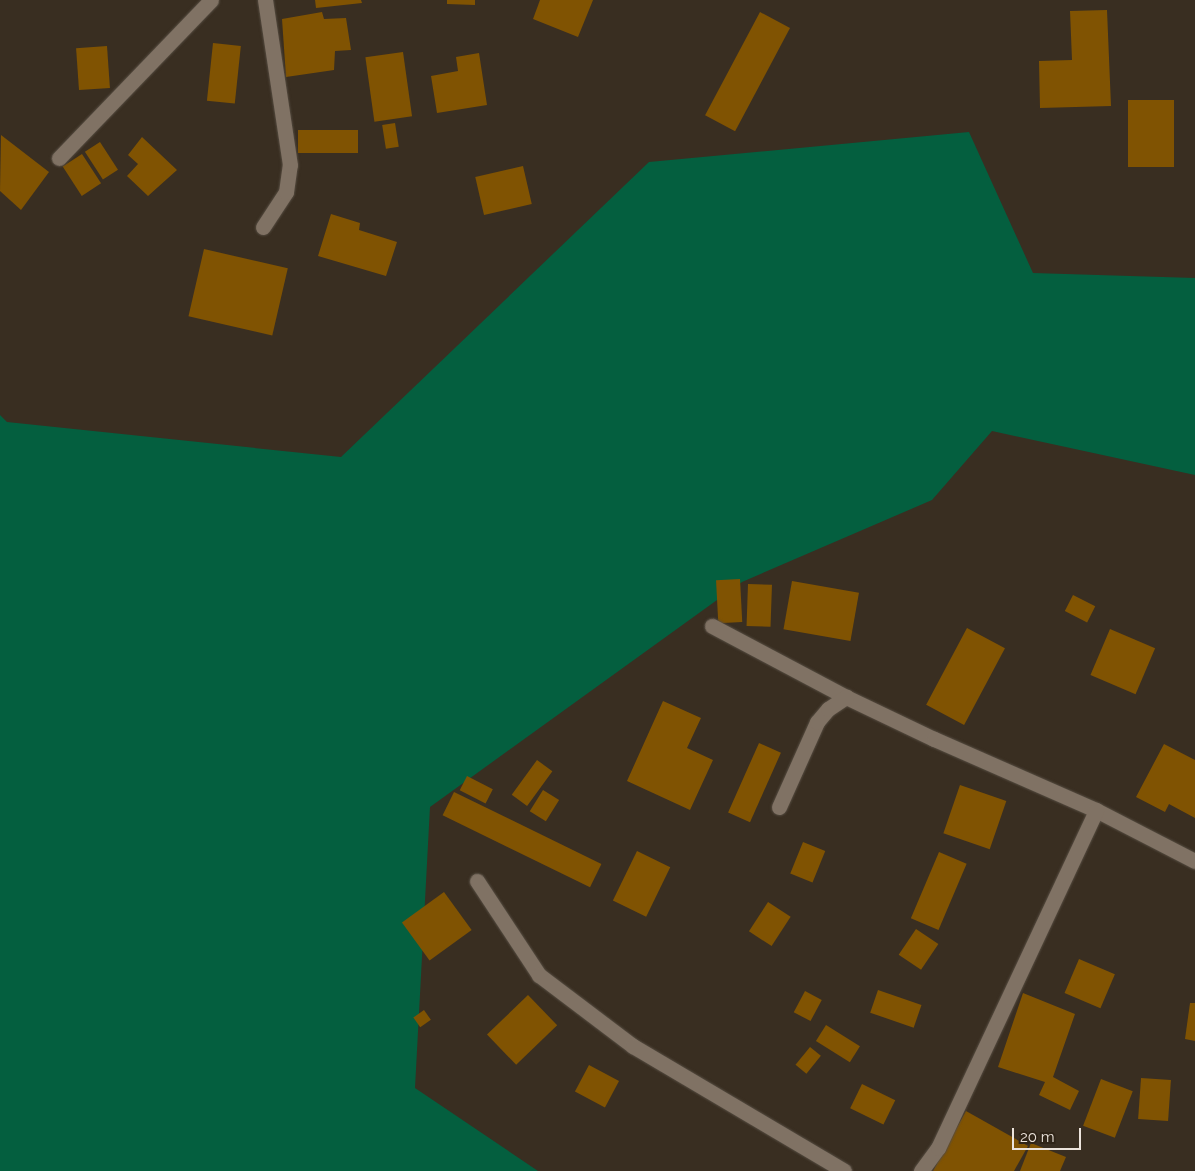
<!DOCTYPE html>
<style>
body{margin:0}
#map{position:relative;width:1195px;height:1171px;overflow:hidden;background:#392e21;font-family:Raleway,sans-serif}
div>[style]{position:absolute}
.green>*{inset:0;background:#045f3f}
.building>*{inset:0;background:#805302;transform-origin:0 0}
.roads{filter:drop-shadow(0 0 1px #554c41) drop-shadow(0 0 1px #554c41)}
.street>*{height:15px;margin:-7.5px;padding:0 7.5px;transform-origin:7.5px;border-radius:7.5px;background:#807264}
span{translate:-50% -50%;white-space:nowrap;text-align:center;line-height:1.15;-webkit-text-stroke:5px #2f2417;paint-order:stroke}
.scale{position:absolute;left:1012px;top:1128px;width:69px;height:22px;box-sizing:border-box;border:2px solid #ece4dc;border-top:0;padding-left:6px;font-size:15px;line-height:18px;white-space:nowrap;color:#ece4dc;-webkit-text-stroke:4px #2f2417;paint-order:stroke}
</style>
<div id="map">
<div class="green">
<div style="clip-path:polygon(969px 132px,1033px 273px,1195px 278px,1195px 475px,992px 431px,932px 500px,742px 582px,430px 807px,415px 1088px,538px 1171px,0 1171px,0 415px,7px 422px,341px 457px,649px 162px)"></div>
</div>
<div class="building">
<div style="clip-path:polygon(315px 0,361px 0,362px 3px,316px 8px)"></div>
<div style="clip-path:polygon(447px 0,475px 0,475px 5px,447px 4px)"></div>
<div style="clip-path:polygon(540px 0,593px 0,578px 37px,533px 19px)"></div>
<div style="clip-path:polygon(1107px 10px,1111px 106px,1040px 108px,1039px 61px,1072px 60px,1070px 11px)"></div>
<div style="clip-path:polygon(322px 12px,324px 19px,346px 18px,351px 50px,335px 51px,334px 70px,286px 77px,282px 19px)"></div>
<div style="left:760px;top:12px;width:34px;height:117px;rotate:28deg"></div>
<div style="left:213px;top:43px;width:28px;height:58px;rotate:6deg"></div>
<div style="left:107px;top:46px;width:42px;height:31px;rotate:86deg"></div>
<div style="left:403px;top:52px;width:65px;height:38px;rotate:82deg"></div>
<div style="clip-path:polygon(479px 53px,487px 105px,437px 113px,431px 76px,458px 71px,456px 57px)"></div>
<div style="left:1128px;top:100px;width:46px;height:67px"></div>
<div style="left:395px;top:123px;width:24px;height:13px;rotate:81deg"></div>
<div style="left:358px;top:130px;width:23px;height:60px;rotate:90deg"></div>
<div style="clip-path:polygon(1px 135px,49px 172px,21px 210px,0 191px)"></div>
<div style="clip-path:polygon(142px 137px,177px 170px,148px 196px,127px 176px,138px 164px,128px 155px)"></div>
<div style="left:100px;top:142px;width:33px;height:18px;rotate:57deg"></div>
<div style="left:82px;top:154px;width:35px;height:23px;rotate:57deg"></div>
<div style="left:523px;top:166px;width:39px;height:49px;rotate:77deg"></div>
<div style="clip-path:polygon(331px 214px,360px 223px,359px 230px,397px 242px,386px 276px,318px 256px)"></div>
<div style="left:204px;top:249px;width:86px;height:69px;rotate:13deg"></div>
<div style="left:740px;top:579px;width:43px;height:24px;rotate:87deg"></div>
<div style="left:792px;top:581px;width:68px;height:49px;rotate:10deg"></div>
<div style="left:748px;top:584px;width:24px;height:42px;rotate:2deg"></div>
<div style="left:1073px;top:595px;width:25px;height:18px;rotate:27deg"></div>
<div style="left:967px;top:628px;width:43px;height:87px;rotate:28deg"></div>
<div style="left:1110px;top:629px;width:49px;height:50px;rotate:23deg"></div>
<div style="clip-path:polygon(663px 701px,701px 718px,687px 748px,713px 760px,690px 810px,627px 781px)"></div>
<div style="left:759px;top:743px;width:24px;height:76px;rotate:24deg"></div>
<div style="clip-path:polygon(1164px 744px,1195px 760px,1195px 818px,1169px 804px,1165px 812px,1136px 797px)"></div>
<div style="left:537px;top:760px;width:19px;height:43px;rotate:36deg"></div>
<div style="left:467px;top:776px;width:29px;height:16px;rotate:27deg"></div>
<div style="left:960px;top:785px;width:49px;height:51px;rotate:19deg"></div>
<div style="left:543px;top:790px;width:19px;height:25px;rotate:32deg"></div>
<div style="left:454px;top:792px;width:164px;height:26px;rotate:26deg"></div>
<div style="left:803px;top:842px;width:24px;height:34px;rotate:22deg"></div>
<div style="left:637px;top:851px;width:37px;height:55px;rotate:26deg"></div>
<div style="left:939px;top:852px;width:30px;height:72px;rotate:23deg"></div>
<div style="left:444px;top:892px;width:47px;height:52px;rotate:54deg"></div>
<div style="left:768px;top:902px;width:27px;height:35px;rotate:33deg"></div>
<div style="left:916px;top:929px;width:27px;height:31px;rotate:34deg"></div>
<div style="left:1079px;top:959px;width:39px;height:37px;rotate:23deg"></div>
<div style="left:878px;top:990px;width:46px;height:24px;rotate:19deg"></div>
<div style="left:805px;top:991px;width:19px;height:24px;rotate:28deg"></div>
<div style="clip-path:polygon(1023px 993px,1075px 1014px,1053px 1077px,1079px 1091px,1070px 1110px,1039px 1095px,1045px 1082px,998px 1067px)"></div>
<div style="left:528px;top:995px;width:42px;height:57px;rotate:46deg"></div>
<div style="clip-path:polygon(1190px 1003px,1195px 1003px,1195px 1041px,1185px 1039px)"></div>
<div style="left:424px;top:1010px;width:12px;height:13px;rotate:55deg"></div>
<div style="left:826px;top:1025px;width:40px;height:19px;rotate:32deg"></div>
<div style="left:810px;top:1047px;width:14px;height:23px;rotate:39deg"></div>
<div style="left:589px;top:1065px;width:34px;height:30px;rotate:28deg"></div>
<div style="left:1141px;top:1078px;width:30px;height:41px;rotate:4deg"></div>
<div style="left:1101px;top:1079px;width:34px;height:50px;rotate:21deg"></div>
<div style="left:862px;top:1084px;width:37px;height:27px;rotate:26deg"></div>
<div style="clip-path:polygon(966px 1111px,1028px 1146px,1014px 1171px,933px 1171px)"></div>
<div style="clip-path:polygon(1031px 1143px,1066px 1157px,1060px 1171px,1020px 1171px)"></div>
</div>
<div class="roads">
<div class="street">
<div style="left:59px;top:158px;width:219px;rotate:-46.1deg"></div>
<div style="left:263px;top:227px;width:42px;rotate:-56.7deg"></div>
<div style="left:286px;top:192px;width:27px;rotate:-82deg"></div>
<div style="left:290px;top:165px;width:167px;rotate:-98.6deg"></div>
<div style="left:712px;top:626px;width:152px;rotate:27.9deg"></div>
<div style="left:846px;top:697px;width:98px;rotate:25.5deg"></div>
<div style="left:934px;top:739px;width:177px;rotate:23.7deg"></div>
<div style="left:1096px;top:810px;width:111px;rotate:27.3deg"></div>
<div style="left:779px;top:807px;width:93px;rotate:-65.9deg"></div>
<div style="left:817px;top:722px;width:17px;rotate:-50deg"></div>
<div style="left:828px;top:709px;width:22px;rotate:-34deg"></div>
<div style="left:477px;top:881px;width:113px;rotate:56.6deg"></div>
<div style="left:539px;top:975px;width:118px;rotate:37.1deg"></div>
<div style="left:633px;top:1046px;width:245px;rotate:30.6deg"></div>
<div style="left:921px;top:1171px;width:29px;rotate:-54deg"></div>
<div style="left:938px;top:1148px;width:373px;rotate:-64.9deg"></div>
</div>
</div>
<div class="scale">20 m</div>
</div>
